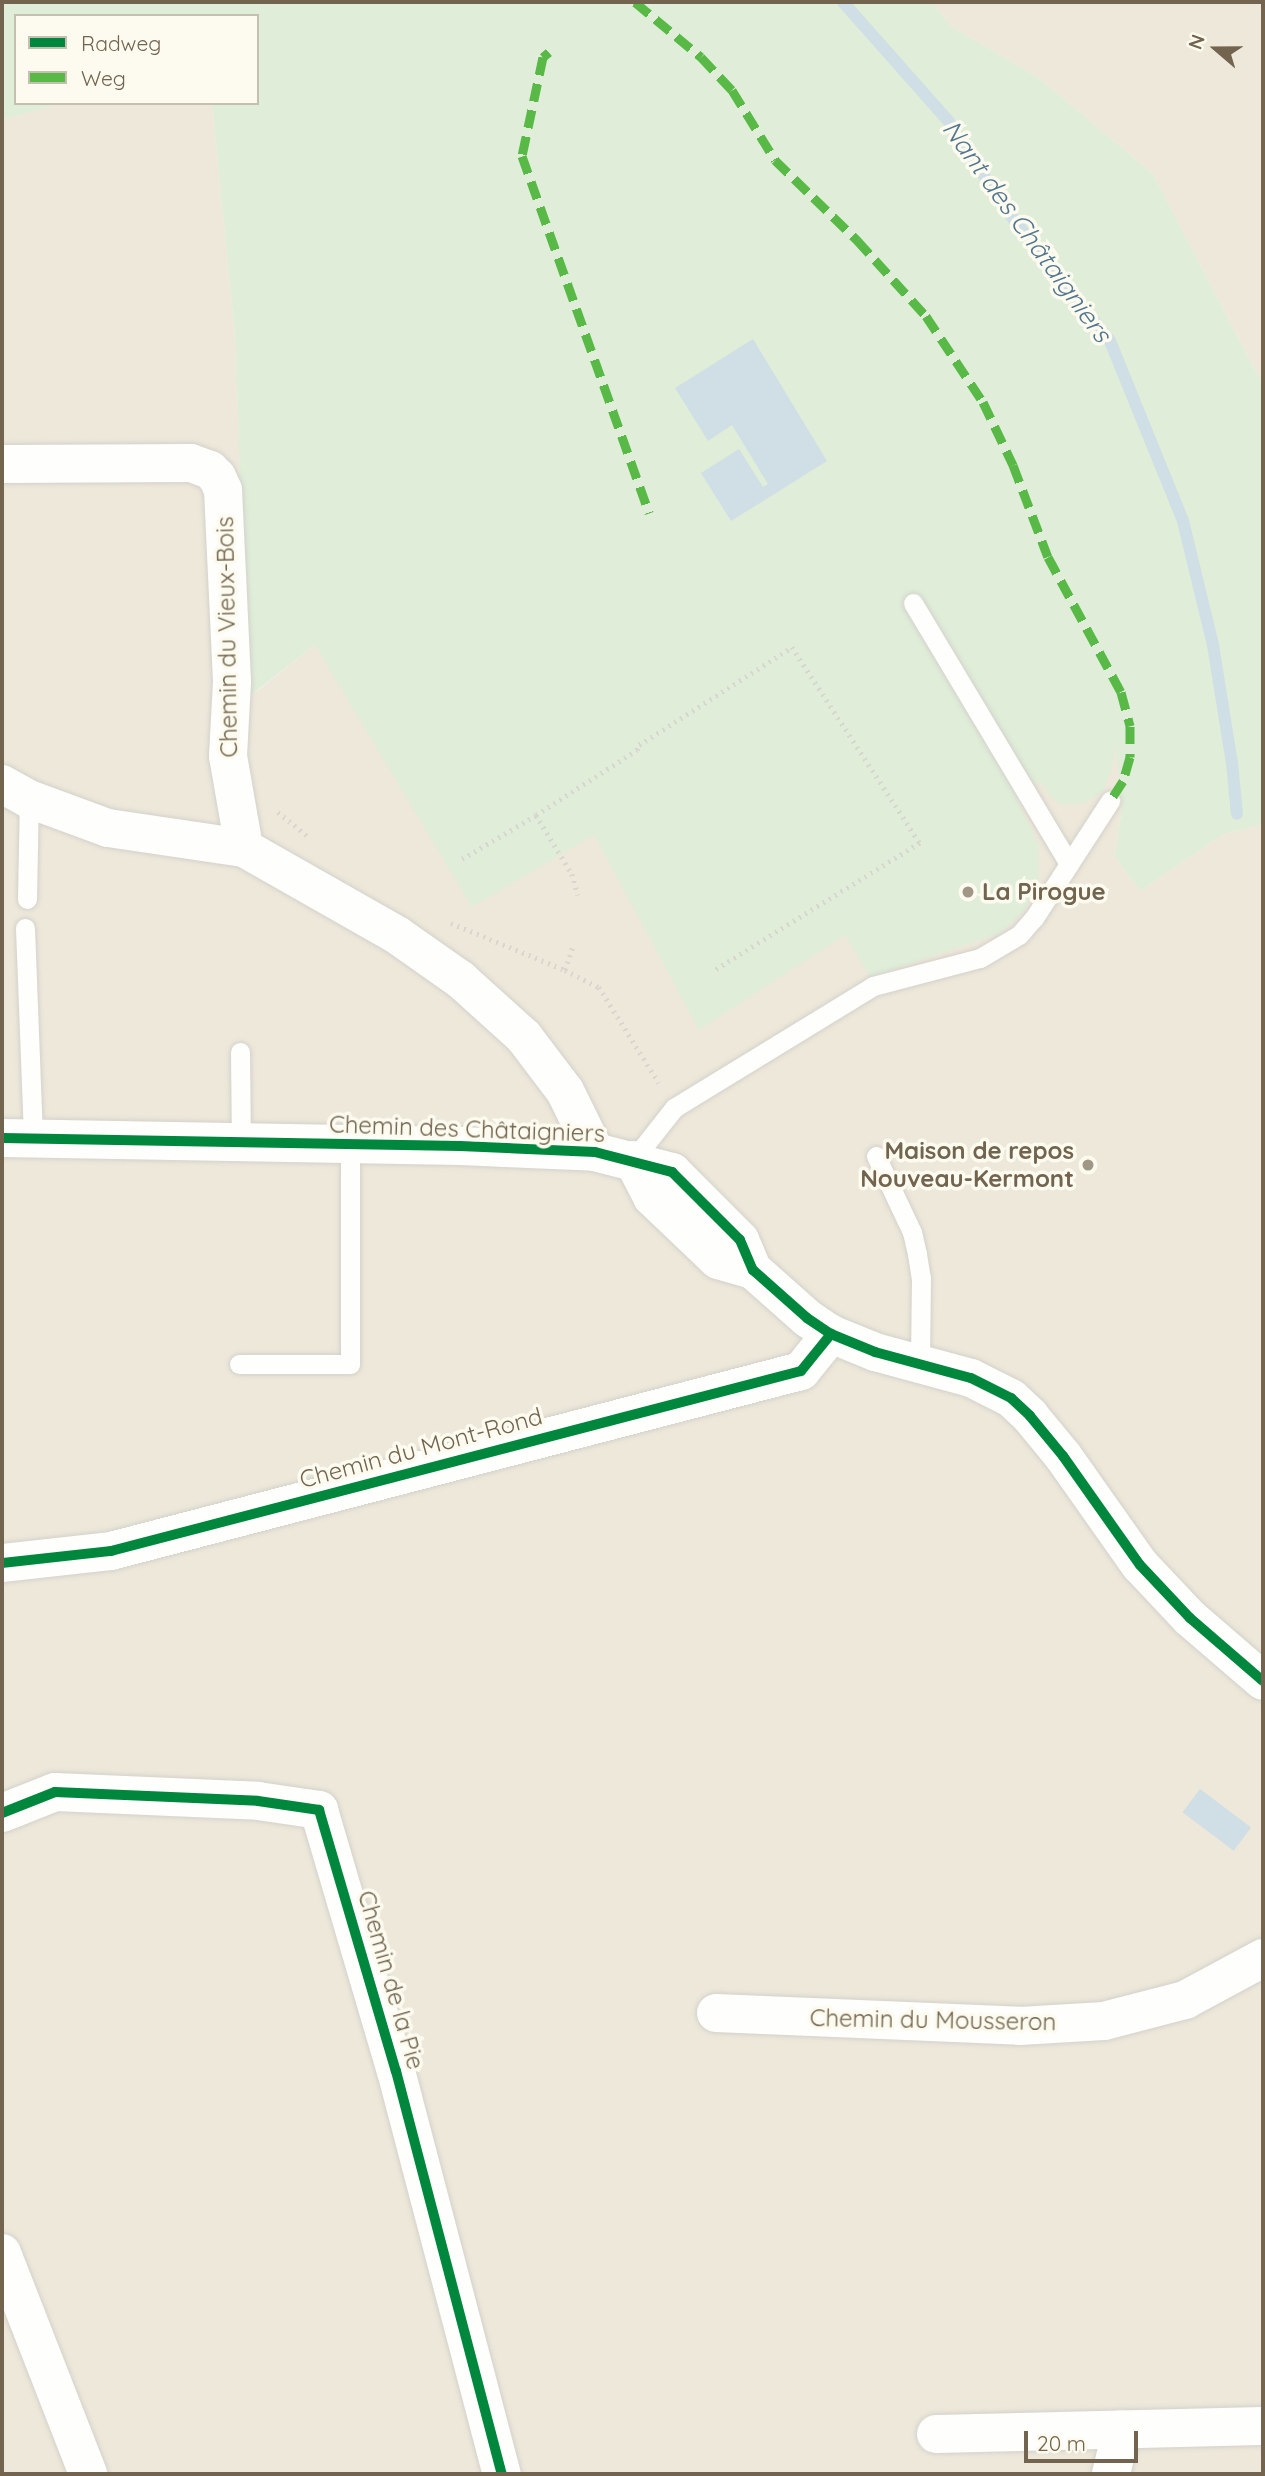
<!DOCTYPE html>
<meta charset="utf-8">
<style>
body{margin:0}
#map{position:relative;width:1265px;height:2476px;overflow:hidden;background:#f6f5ed;font-family:Quicksand,sans-serif}
div>[style]{position:absolute}
.residential>*{inset:0;background:#ede8da}
.green>*{inset:0;background:#dfedd9}
.water>*{inset:0;background:#d0dee5;transform-origin:0 0}
.stream>*{height:12px;margin:-6px;padding:0 6px;transform-origin:6px;border-radius:6px;background:#d0dee5}
.path>*{height:4.5px;margin-top:-2.25px;transform-origin:0;background:repeating-linear-gradient(90deg,#d9d5cf 0 2px,transparent 0 7px)}
.roads{filter:drop-shadow(0 0 2px #d4d1ca) drop-shadow(0 0 2px #d4d1ca)}
.service>*{height:19px;margin:-9.5px;padding:0 9.5px;transform-origin:9.5px;border-radius:9.5px;background:#fefefc}
.minor>*{height:38px;margin:-19px;padding:0 19px;transform-origin:19px;border-radius:19px;background:#fefefc}
.quiet>*{height:9px;margin-top:-4.5px;transform-origin:0;background:repeating-linear-gradient(90deg,#58b947 0 18px,transparent 0 27px)}
.cycleway>*{height:10px;margin:-5px;padding:0 5px;transform-origin:5px;border-radius:5px;background:#00873e}
.dots>*{width:19px;height:19px;translate:-50% -50%;box-sizing:border-box;border:4px solid #fdfbef;border-radius:50%}
span{translate:-50% -50%;white-space:nowrap;text-align:center;line-height:1.15;-webkit-text-stroke:7px #fdfbef;paint-order:stroke}
.street-label{font-size:24px;color:#72644f}
.poi-label{font-size:24px;color:#72644f;font-weight:700}
.left{translate:0 -50%;text-align:left}
.right{translate:-100% -50%;text-align:right}
.water-label{font-size:26px;color:#53768f;font-style:italic}
.frame{position:absolute;inset:0;border:4px solid #72644f;pointer-events:none}
.legend{position:absolute;left:14px;top:14px;width:245px;height:91px;box-sizing:border-box;background:#fdfbef;border:2px solid #c5bfaf;margin:0;padding:9px 12px;list-style:none;font-size:21px;color:#72644f}
.legend li{display:flex;align-items:center;gap:14px;height:35px}
.legend b{width:35px;border:2px solid #c5bfaf}
.north{position:absolute;left:1181px;top:14px;width:70px;height:70px;-webkit-text-stroke:5px #fdfbef;paint-order:stroke;rotate:290deg;font-size:19px;font-weight:700;line-height:28px;text-align:center;color:#72644f}
.north::after{content:'';display:block;margin:auto;width:24px;height:32px;background:#72644f;clip-path:polygon(50% 0,100% 100%,50% 72%,0 100%)}
.scale{position:absolute;left:1024px;top:2431px;width:114px;height:32px;box-sizing:border-box;border:4px solid #72644f;border-top:0;padding-left:9px;font-size:21px;line-height:24px;white-space:nowrap;color:#72644f;-webkit-text-stroke:5px #fdfbef;paint-order:stroke}
</style>
<div id="map">
<div class="residential">
<div style="clip-path:polygon(932px 2px,1263px 2px,1263px 386px,1153px 174px,1039px 78px,951px 26px)"></div>
<div style="clip-path:polygon(61px 103px,212px 103px,236px 346px,247px 699px,315px 645px,1115px 735px,1122px 806px,1115px 857px,1140px 891px,1222px 835px,1263px 824px,1263px 2474px,2px 2474px,2px 120px)"></div>
</div>
<div class="green">
<div style="clip-path:polygon(2px 2px,932px 2px,951px 26px,1039px 78px,1153px 174px,1263px 386px,1263px 824px,1222px 835px,1140px 891px,1115px 857px,1122px 806px,1115px 741px,1112px 769px,1102px 792px,1086px 802px,1064px 805px,1050px 797px,1040px 781px,1015px 796px,1039px 846px,1039px 880px,1024px 911px,1000px 933px,870px 977px,845px 935px,699px 1030px,594px 835px,472px 907px,315px 645px,246px 699px,236px 346px,212px 103px,257px 103px,257px 16px,16px 16px,16px 103px,61px 103px,2px 120px)"></div>
</div>
<div class="water">
<div style="clip-path:polygon(753px 339px,827px 461px,731px 521px,701px 473px,739px 449px,763px 487px,768px 484px,732px 425px,708px 441px,675px 388px)"></div>
<div style="left:1200px;top:1789px;width:64px;height:29px;rotate:37deg"></div>
</div>
<div class="stream">
<div style="left:843px;top:2px;width:160px;rotate:48.5deg"></div>
<div style="left:949px;top:122px;width:106px;rotate:56.9deg"></div>
<div style="left:1007px;top:211px;width:166px;rotate:51.6deg"></div>
<div style="left:1110px;top:341px;width:194px;rotate:67.9deg"></div>
<div style="left:1183px;top:521px;width:128px;rotate:76.4deg"></div>
<div style="left:1213px;top:645px;width:120px;rotate:80.9deg"></div>
<div style="left:1232px;top:763px;width:51px;rotate:84.4deg"></div>
</div>
<div class="path">
<div style="left:278px;top:812px;width:40px;rotate:39deg"></div>
<div style="left:536px;top:815px;width:69px;rotate:58.6deg"></div>
<div style="left:572px;top:874px;width:22px;rotate:74deg"></div>
<div style="left:462px;top:859px;width:86px;rotate:-30.7deg"></div>
<div style="left:536px;top:815px;width:120px;rotate:-32.8deg"></div>
<div style="left:637px;top:750px;width:5px;rotate:-68deg"></div>
<div style="left:639px;top:745px;width:182px;rotate:-32.6deg"></div>
<div style="left:792px;top:647px;width:234px;rotate:56.9deg"></div>
<div style="left:920px;top:843px;width:241px;rotate:148.2deg"></div>
<div style="left:451px;top:923px;width:123px;rotate:22.4deg"></div>
<div style="left:565px;top:970px;width:38px;rotate:27deg"></div>
<div style="left:599px;top:987px;width:113px;rotate:58deg"></div>
<div style="left:565px;top:970px;width:28px;rotate:-72deg"></div>
</div>
<div class="roads">
<div class="service">
<div style="left:913px;top:603px;width:304px;rotate:59.1deg"></div>
<div style="left:27px;top:899px;width:100px;rotate:-88.9deg"></div>
<div style="left:25px;top:928px;width:210px;rotate:87.8deg"></div>
<div style="left:240px;top:1052px;width:90px;rotate:89.4deg"></div>
<div style="left:876px;top:1156px;width:84px;rotate:64.7deg"></div>
<div style="left:912px;top:1232px;width:23px;rotate:77deg"></div>
<div style="left:917px;top:1254px;width:24px;rotate:81deg"></div>
<div style="left:921px;top:1278px;width:86px;rotate:90.7deg"></div>
<div style="left:633px;top:1160px;width:66px;rotate:-51.7deg"></div>
<div style="left:674px;top:1108px;width:233px;rotate:-31.5deg"></div>
<div style="left:873px;top:986px;width:111px;rotate:-14.7deg"></div>
<div style="left:980px;top:958px;width:45px;rotate:-30.5deg"></div>
<div style="left:1019px;top:935px;width:23px;rotate:-49deg"></div>
<div style="left:1034px;top:918px;width:140px;rotate:-57deg"></div>
<div style="left:239px;top:1364px;width:111px"></div>
<div style="left:350px;top:1364px;width:220px;rotate:-90deg"></div>
</div>
<div class="minor">
<div style="left:2px;top:464px;width:189px;rotate:-0.3deg"></div>
<div style="left:191px;top:463px;width:20px;rotate:20deg"></div>
<div style="left:210px;top:470px;width:10px;rotate:45deg"></div>
<div style="left:217px;top:477px;width:14px;rotate:65deg"></div>
<div style="left:223px;top:490px;width:192px;rotate:87.3deg"></div>
<div style="left:232px;top:682px;width:74px;rotate:93.1deg"></div>
<div style="left:228px;top:756px;width:93px;rotate:80.1deg"></div>
<div style="left:2px;top:784px;width:31px;rotate:29deg"></div>
<div style="left:29px;top:799px;width:84px;rotate:20.2deg"></div>
<div style="left:108px;top:828px;width:137px;rotate:8.4deg"></div>
<div style="left:244px;top:848px;width:176px;rotate:29.6deg"></div>
<div style="left:397px;top:935px;width:78px;rotate:35.1deg"></div>
<div style="left:461px;top:980px;width:85px;rotate:42.1deg"></div>
<div style="left:524px;top:1037px;width:68px;rotate:52.8deg"></div>
<div style="left:565px;top:1091px;width:68px;rotate:63.8deg"></div>
<div style="left:2px;top:1138px;width:458px;rotate:1deg"></div>
<div style="left:460px;top:1146px;width:135px;rotate:2.5deg"></div>
<div style="left:595px;top:1152px;width:80px;rotate:14.6deg"></div>
<div style="left:672px;top:1172px;width:96px;rotate:45deg"></div>
<div style="left:740px;top:1240px;width:33px;rotate:67deg"></div>
<div style="left:753px;top:1270px;width:72px;rotate:41.6deg"></div>
<div style="left:807px;top:1318px;width:29px;rotate:34deg"></div>
<div style="left:831px;top:1334px;width:48px;rotate:22.2deg"></div>
<div style="left:875px;top:1352px;width:99px;rotate:15.2deg"></div>
<div style="left:971px;top:1378px;width:45px;rotate:26.6deg"></div>
<div style="left:1011px;top:1398px;width:26px;rotate:43deg"></div>
<div style="left:1030px;top:1416px;width:52px;rotate:50.5deg"></div>
<div style="left:1063px;top:1456px;width:133px;rotate:54.8deg"></div>
<div style="left:1140px;top:1565px;width:73px;rotate:46.7deg"></div>
<div style="left:1190px;top:1618px;width:96px;rotate:40.8deg"></div>
<div style="left:633px;top:1160px;width:42px;rotate:62.8deg"></div>
<div style="left:652px;top:1197px;width:91px;rotate:43.7deg"></div>
<div style="left:718px;top:1260px;width:36px;rotate:16deg"></div>
<div style="left:2px;top:1563px;width:110px;rotate:-6.3deg"></div>
<div style="left:111px;top:1551px;width:713px;rotate:-14.62deg"></div>
<div style="left:801px;top:1371px;width:48px;rotate:-51deg"></div>
<div style="left:2px;top:1813px;width:57px;rotate:-21.6deg"></div>
<div style="left:55px;top:1792px;width:203px;rotate:2.5deg"></div>
<div style="left:258px;top:1801px;width:62px;rotate:8.4deg"></div>
<div style="left:319px;top:1810px;width:272px;rotate:73.6deg"></div>
<div style="left:396px;top:2071px;width:417px;rotate:75.3deg"></div>
<div style="left:716px;top:2013px;width:304px;rotate:2.4deg"></div>
<div style="left:1020px;top:2026px;width:84px;rotate:-3.4deg"></div>
<div style="left:1104px;top:2021px;width:84px;rotate:-14.5deg"></div>
<div style="left:1185px;top:2000px;width:89px;rotate:-28.3deg"></div>
<div style="left:2px;top:2253px;width:237px;rotate:68.7deg"></div>
<div style="left:936px;top:2434px;width:327px;rotate:-1.4deg"></div>
<div style="left:1111px;top:2474px;width:46px;rotate:-76.3deg"></div>
</div>
</div>
<div class="quiet">
<div style="left:635px;top:2px;width:86px;rotate:39.8deg"></div>
<div style="left:701px;top:57px;width:45px;rotate:46.8deg"></div>
<div style="left:732px;top:90px;width:82px;rotate:58.4deg"></div>
<div style="left:775px;top:160px;width:115px;rotate:44.3deg"></div>
<div style="left:857px;top:240px;width:103px;rotate:47.8deg"></div>
<div style="left:926px;top:316px;width:103px;rotate:56.5deg"></div>
<div style="left:983px;top:402px;width:70px;rotate:64.5deg"></div>
<div style="left:1013px;top:465px;width:98px;rotate:69.2deg"></div>
<div style="left:1048px;top:557px;width:153px;rotate:61.6deg"></div>
<div style="left:1121px;top:692px;width:35px;rotate:75deg"></div>
<div style="left:1130px;top:726px;width:31px;rotate:90deg"></div>
<div style="left:1130px;top:757px;width:25px;rotate:106deg"></div>
<div style="left:1123px;top:781px;width:24px;rotate:123deg"></div>
<div style="left:549px;top:52px;width:8px;rotate:140deg"></div>
<div style="left:543px;top:57px;width:101px;rotate:102deg"></div>
<div style="left:522px;top:156px;width:379px;rotate:70.4deg"></div>
</div>
<div class="cycleway">
<div style="left:2px;top:1138px;width:458px;rotate:1deg"></div>
<div style="left:460px;top:1146px;width:135px;rotate:2.5deg"></div>
<div style="left:595px;top:1152px;width:80px;rotate:14.6deg"></div>
<div style="left:672px;top:1172px;width:96px;rotate:45deg"></div>
<div style="left:740px;top:1240px;width:33px;rotate:67deg"></div>
<div style="left:753px;top:1270px;width:72px;rotate:41.6deg"></div>
<div style="left:807px;top:1318px;width:29px;rotate:34deg"></div>
<div style="left:831px;top:1334px;width:48px;rotate:22.2deg"></div>
<div style="left:875px;top:1352px;width:99px;rotate:15.2deg"></div>
<div style="left:971px;top:1378px;width:45px;rotate:26.6deg"></div>
<div style="left:1011px;top:1398px;width:26px;rotate:43deg"></div>
<div style="left:1030px;top:1416px;width:52px;rotate:50.5deg"></div>
<div style="left:1063px;top:1456px;width:133px;rotate:54.8deg"></div>
<div style="left:1140px;top:1565px;width:73px;rotate:46.7deg"></div>
<div style="left:1190px;top:1618px;width:96px;rotate:40.8deg"></div>
<div style="left:2px;top:1563px;width:110px;rotate:-6.3deg"></div>
<div style="left:111px;top:1551px;width:713px;rotate:-14.62deg"></div>
<div style="left:801px;top:1371px;width:48px;rotate:-51deg"></div>
<div style="left:2px;top:1813px;width:57px;rotate:-21.6deg"></div>
<div style="left:55px;top:1792px;width:203px;rotate:2.5deg"></div>
<div style="left:258px;top:1801px;width:62px;rotate:8.4deg"></div>
<div style="left:319px;top:1810px;width:272px;rotate:73.6deg"></div>
<div style="left:396px;top:2071px;width:417px;rotate:75.3deg"></div>
</div>
<div class="dots">
<div style="left:968px;top:892px;background:#a09786"></div>
<div style="left:1088px;top:1165px;background:#a09786"></div>
</div>
<div class="street-label">
<span style="left:227px;top:637px;rotate:-91deg">Chemin du Vieux-Bois</span>
<span style="left:467px;top:1129px;rotate:2deg">Chemin des Châtaigniers</span>
<span style="left:421px;top:1448px;rotate:-15deg">Chemin du Mont-Rond</span>
<span style="left:391px;top:1980px;rotate:74deg">Chemin de la Pie</span>
<span style="left:933px;top:2020px;rotate:1deg">Chemin du Mousseron</span>
</div>
<div class="poi-label">
<span class="left" style="left:982px;top:892px">La Pirogue</span>
<span class="right" style="left:1074px;top:1165px">Maison de repos<br>Nouveau-Kermont</span>
</div>
<div class="water-label">
<span style="left:1027px;top:231px;rotate:54deg">Nant des Châtaigniers</span>
</div>
<div class="frame"></div>
<ul class="legend">
<li><b style="height:9px;background:#00873e"></b>Radweg</li>
<li><b style="height:9px;background:#58b947"></b>Weg</li>
</ul>
<div class="north">N</div>
<div class="scale">20 m</div>
</div>
